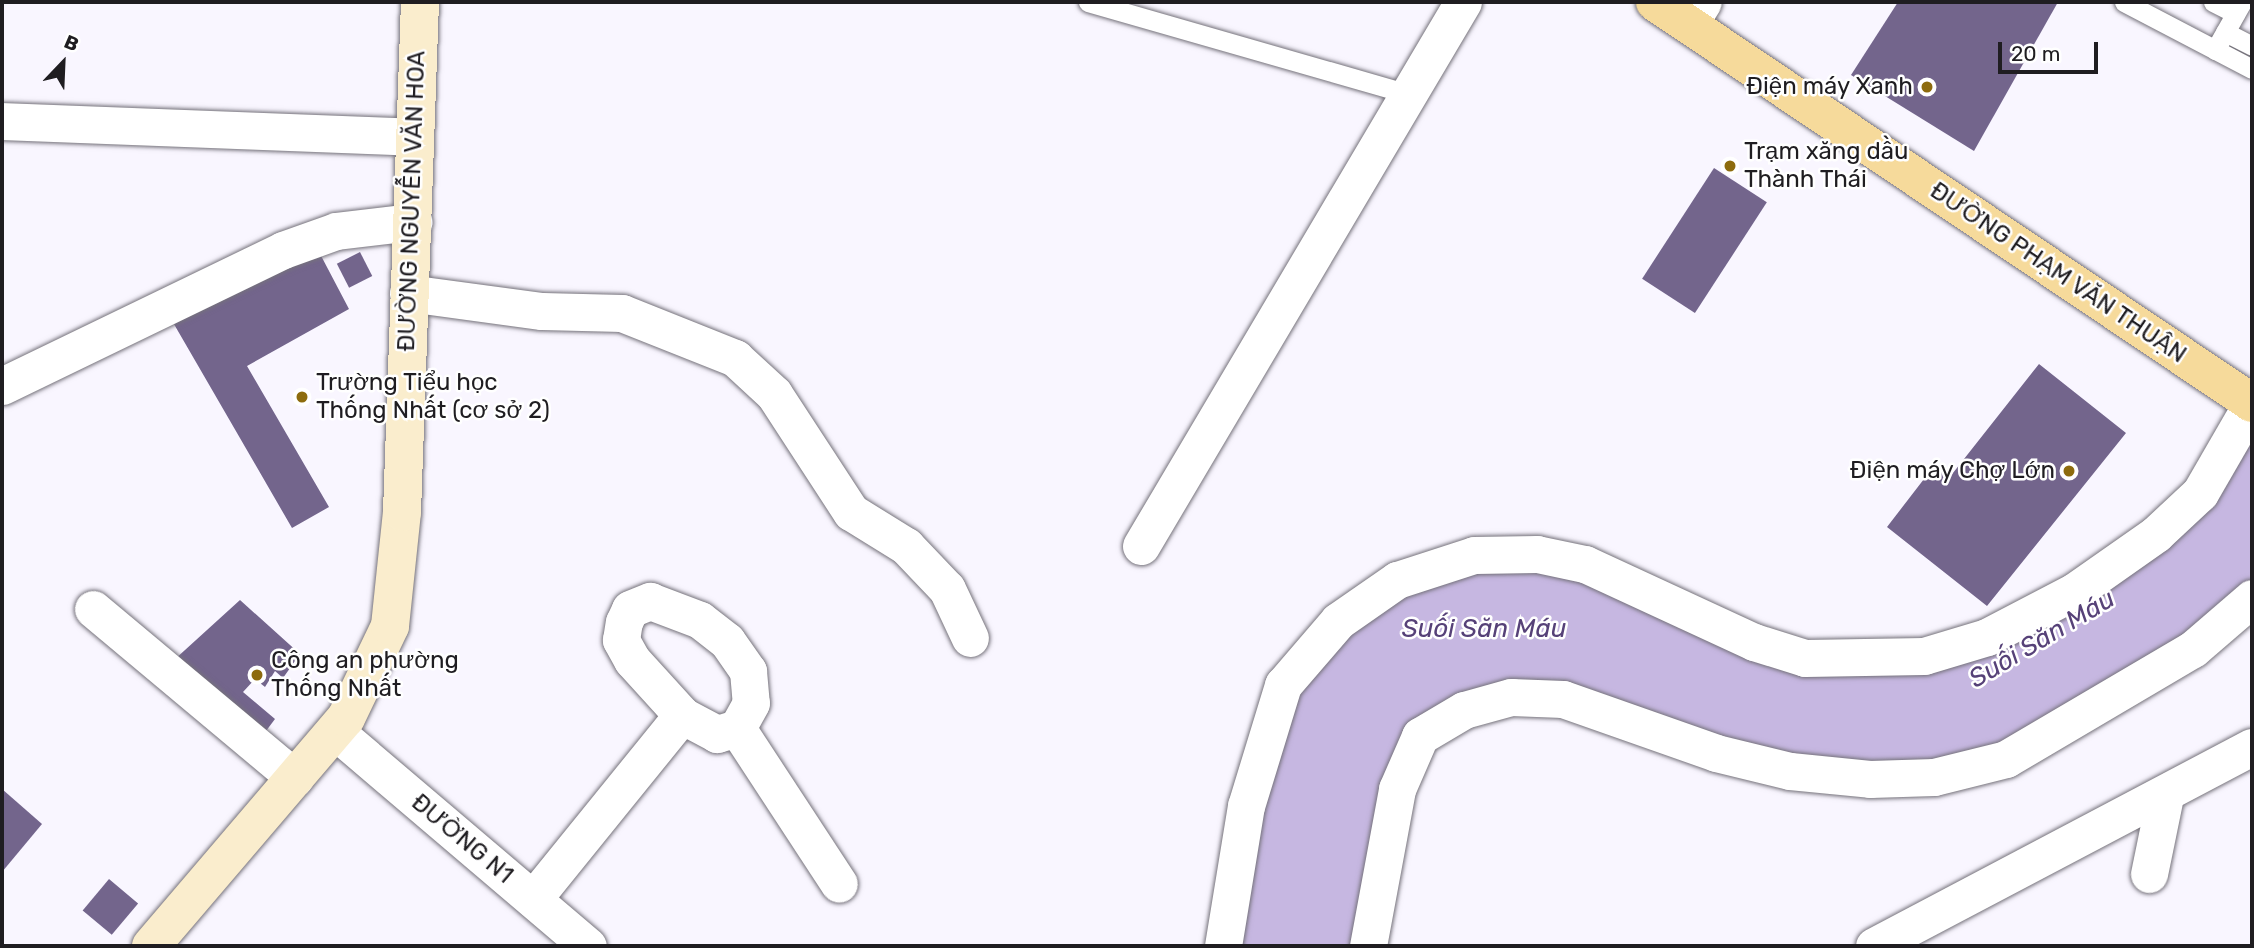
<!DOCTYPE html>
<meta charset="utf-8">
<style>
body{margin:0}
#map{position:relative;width:2254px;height:948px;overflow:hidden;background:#f9f6ff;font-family:Rubik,sans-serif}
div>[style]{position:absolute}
.water>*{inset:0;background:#c6b7e1}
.building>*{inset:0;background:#73658c;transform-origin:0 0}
.roads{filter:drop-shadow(0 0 2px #75727b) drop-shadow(0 0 2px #75727b)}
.lane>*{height:19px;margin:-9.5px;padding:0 9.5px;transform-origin:9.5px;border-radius:9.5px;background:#fff}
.street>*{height:37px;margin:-18.5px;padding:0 18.5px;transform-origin:18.5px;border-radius:18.5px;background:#fff}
.secondary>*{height:38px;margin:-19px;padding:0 19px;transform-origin:19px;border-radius:19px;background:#faedcd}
.primary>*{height:38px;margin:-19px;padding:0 19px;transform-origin:19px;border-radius:19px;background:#f6da9b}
.dots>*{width:19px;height:19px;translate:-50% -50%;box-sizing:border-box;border:4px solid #fff;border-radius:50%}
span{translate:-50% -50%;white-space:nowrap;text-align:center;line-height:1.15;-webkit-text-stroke:5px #fff;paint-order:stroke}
.poi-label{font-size:24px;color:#1f1d21}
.right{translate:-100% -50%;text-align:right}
.left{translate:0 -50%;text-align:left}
.street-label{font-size:24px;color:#1f1d21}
.water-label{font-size:26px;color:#564178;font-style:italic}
.frame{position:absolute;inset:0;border:4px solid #1f1d21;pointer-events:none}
.north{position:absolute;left:28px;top:28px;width:70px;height:70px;-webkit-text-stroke:5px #fff;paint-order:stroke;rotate:23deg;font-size:19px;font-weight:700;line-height:28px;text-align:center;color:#1f1d21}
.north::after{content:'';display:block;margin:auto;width:24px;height:32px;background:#1f1d21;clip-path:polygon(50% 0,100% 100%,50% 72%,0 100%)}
.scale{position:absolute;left:1998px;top:42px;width:100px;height:32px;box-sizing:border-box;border:4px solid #1f1d21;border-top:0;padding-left:9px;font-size:21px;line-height:24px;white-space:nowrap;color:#1f1d21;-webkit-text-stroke:5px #fff;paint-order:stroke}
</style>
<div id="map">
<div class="water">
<div style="clip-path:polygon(2252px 426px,2252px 583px,2186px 639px,2002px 748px,1931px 767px,1793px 760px,1564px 687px,1411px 727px,1357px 946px,1234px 946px,1257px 809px,1293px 691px,1346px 630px,1402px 590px,1477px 566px,1580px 575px,1803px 670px,2083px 601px)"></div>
</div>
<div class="building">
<div style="clip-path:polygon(1898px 2px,2058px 2px,1974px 151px,1851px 75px)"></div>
<div style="left:1714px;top:168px;width:63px;height:132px;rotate:33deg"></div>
<div style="clip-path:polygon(318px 250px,349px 309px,247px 366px,329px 507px,292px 528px,171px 319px)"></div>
<div style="left:360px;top:252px;width:27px;height:26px;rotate:63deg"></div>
<div style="clip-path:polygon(2039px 364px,2126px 433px,1987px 606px,1887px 527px,1934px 466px,1949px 478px)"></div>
<div style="clip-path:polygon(240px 600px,300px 654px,283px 678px,275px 671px,265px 687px,255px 679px,243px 692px,275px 719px,263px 735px,174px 660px)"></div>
<div style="clip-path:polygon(2px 789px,42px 824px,2px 872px)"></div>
<div style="left:109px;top:879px;width:38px;height:41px;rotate:40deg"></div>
</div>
<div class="roads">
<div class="lane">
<div style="left:1088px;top:2px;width:333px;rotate:16deg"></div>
<div style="left:2124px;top:2px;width:144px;rotate:27.6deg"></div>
<div style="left:2213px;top:2px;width:25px;rotate:27deg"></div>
<div style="left:2225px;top:32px;width:30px;rotate:27deg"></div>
<div style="left:2215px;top:50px;width:55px;rotate:-60.6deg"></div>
</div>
<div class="street">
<div style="left:1689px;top:24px;width:26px;rotate:-58deg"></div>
<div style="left:2px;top:121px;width:413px;rotate:2.2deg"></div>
<div style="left:408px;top:293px;width:135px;rotate:7.7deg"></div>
<div style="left:542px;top:311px;width:80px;rotate:1.4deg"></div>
<div style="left:622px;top:313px;width:122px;rotate:21.7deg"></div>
<div style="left:735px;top:358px;width:53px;rotate:42.7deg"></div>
<div style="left:774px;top:394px;width:141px;rotate:56.9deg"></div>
<div style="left:851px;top:512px;width:65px;rotate:31.7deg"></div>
<div style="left:906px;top:546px;width:59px;rotate:46.4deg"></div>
<div style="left:947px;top:589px;width:54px;rotate:64.9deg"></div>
<div style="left:2px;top:386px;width:312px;rotate:-25.8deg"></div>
<div style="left:283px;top:250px;width:56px;rotate:-19.7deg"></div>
<div style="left:336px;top:231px;width:78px;rotate:-6.7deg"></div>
<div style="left:1141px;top:546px;width:632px;rotate:-59.38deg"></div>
<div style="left:650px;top:601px;width:53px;rotate:20.8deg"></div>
<div style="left:700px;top:620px;width:34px;rotate:38deg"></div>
<div style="left:727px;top:641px;width:37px;rotate:55deg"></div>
<div style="left:748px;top:671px;width:32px;rotate:85deg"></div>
<div style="left:751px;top:703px;width:29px;rotate:119deg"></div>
<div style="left:737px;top:728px;width:21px;rotate:163deg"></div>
<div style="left:717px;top:734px;width:40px;rotate:-152deg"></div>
<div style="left:682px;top:715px;width:74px;rotate:-132.3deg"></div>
<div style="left:632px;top:660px;width:23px;rotate:-119deg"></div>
<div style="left:621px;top:640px;width:18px;rotate:-81deg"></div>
<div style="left:624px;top:622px;width:14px;rotate:-65deg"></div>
<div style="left:630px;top:609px;width:22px;rotate:-22deg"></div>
<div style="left:93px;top:609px;width:263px;rotate:39.9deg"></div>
<div style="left:737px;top:728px;width:186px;rotate:56.8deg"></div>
<div style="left:335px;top:731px;width:332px;rotate:40.4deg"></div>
<div style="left:2149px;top:874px;width:80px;rotate:-78.4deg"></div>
<div style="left:533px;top:899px;width:237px;rotate:-51deg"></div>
<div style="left:1223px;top:946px;width:142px;rotate:-80.7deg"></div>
<div style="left:1246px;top:806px;width:127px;rotate:-73deg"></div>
<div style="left:1283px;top:685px;width:84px;rotate:-49.3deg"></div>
<div style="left:1338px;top:621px;width:72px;rotate:-34.8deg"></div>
<div style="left:1397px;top:580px;width:81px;rotate:-18deg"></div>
<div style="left:1474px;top:555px;width:63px;rotate:-0.9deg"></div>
<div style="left:1537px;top:554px;width:49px;rotate:11.8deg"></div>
<div style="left:1585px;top:564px;width:186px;rotate:24.8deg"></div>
<div style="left:1754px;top:642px;width:53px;rotate:17.4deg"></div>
<div style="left:1805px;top:658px;width:119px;rotate:-1deg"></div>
<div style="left:1924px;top:656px;width:66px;rotate:-16.8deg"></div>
<div style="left:1987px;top:637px;width:99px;rotate:-27.6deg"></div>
<div style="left:2075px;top:591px;width:99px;rotate:-35.1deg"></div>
<div style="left:2156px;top:534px;width:60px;rotate:-43deg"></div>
<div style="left:2200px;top:493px;width:104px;rotate:-60deg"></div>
<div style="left:1368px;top:946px;width:160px;rotate:-79.5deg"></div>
<div style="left:1397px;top:789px;width:58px;rotate:-66.5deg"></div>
<div style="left:1420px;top:736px;width:51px;rotate:-30.6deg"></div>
<div style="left:1464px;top:710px;width:49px;rotate:-15.5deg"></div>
<div style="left:1511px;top:697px;width:52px;rotate:2.2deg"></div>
<div style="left:1563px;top:699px;width:162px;rotate:19.4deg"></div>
<div style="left:1716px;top:753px;width:76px;rotate:13.7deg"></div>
<div style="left:1790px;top:771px;width:80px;rotate:5.7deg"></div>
<div style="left:1870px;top:779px;width:64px;rotate:-1.8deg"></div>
<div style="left:1934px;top:777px;width:74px;rotate:-14deg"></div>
<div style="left:2006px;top:759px;width:217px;rotate:-30.5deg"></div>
<div style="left:2193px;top:649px;width:78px;rotate:-40.8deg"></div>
<div style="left:1874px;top:946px;width:427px;rotate:-27.8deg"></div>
</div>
<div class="secondary">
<div style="left:151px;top:946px;width:300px;rotate:-49.5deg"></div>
<div style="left:346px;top:718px;width:102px;rotate:-64.4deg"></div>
<div style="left:390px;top:626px;width:115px;rotate:-84deg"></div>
<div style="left:402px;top:512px;width:510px;rotate:-87.98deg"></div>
</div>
<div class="primary">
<div style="left:1655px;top:2px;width:719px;rotate:33.89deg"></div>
</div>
</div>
<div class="dots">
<div style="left:1927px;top:87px;background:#8d6b0d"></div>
<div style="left:1730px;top:166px;background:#8d6b0d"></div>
<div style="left:302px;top:397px;background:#8d6b0d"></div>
<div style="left:2069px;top:471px;background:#8d6b0d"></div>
<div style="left:257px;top:675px;background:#8d6b0d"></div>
</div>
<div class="poi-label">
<span class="right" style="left:1913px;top:87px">Điện máy Xanh</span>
<span class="left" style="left:1744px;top:166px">Trạm xăng dầu<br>Thành Thái</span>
<span class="left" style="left:316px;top:397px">Trường Tiểu học<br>Thống Nhất (cơ sở 2)</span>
<span class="right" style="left:2055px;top:471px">Điện máy Chợ Lớn</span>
<span class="left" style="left:271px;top:675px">Công an phường<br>Thống Nhất</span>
</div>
<div class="street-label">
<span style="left:412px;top:201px;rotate:-88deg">ĐƯỜNG NGUYỄN VĂN HOA</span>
<span style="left:2058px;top:273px;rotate:34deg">ĐƯỜNG PHẠM VĂN THUẬN</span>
<span style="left:462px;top:839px;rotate:40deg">ĐƯỜNG N1</span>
</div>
<div class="water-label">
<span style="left:1484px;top:629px">Suối Săn Máu</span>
<span style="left:2042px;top:639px;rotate:-31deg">Suối Săn Máu</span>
</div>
<div class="frame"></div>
<div class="north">B</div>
<div class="scale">20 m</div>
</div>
